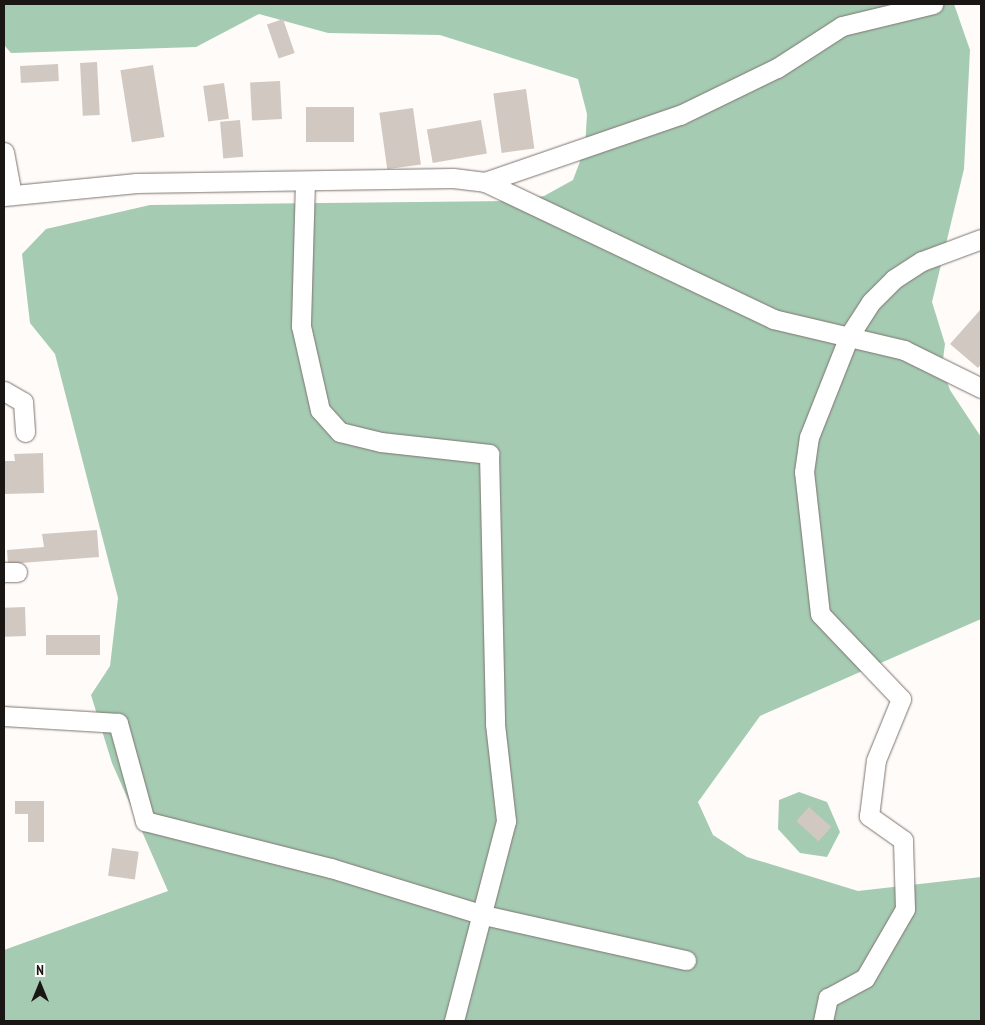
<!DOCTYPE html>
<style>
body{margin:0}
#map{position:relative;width:985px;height:1025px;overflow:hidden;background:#fffbf8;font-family:"PT Sans Narrow",sans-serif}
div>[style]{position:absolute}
.forest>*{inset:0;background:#a5cbb3}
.building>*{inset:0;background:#d2c8c2;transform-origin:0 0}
.roads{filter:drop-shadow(0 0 1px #7d746f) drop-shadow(0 0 1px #7d746f)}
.minor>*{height:19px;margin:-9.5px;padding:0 9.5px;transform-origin:9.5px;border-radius:9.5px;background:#fff}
span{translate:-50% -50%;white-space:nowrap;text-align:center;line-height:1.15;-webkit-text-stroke:4px #fff;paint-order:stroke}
.frame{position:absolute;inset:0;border:5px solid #1a1614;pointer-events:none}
.north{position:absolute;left:15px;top:960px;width:50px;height:50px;-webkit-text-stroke:4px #fff;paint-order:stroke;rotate:0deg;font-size:14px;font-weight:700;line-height:20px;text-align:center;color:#1a1614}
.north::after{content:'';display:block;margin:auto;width:18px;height:22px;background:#1a1614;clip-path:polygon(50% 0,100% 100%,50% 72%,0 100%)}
</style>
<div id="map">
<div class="forest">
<div style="clip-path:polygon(4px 4px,954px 4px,970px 50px,964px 169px,932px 302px,945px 344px,942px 367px,950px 390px,981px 437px,981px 619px,760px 716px,698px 802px,713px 835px,747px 857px,858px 891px,981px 877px,981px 1021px,4px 1021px,4px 950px,168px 891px,112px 763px,91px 695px,110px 666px,118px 598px,55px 354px,30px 323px,22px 254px,46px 229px,150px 205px,509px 201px,544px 196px,573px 180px,585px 148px,587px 114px,578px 79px,440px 35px,328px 33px,259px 14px,196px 47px,11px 53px,4px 45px)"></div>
<div style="clip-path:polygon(799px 792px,827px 802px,840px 832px,827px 857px,800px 853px,778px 829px,779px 800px)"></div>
</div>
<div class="building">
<div style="left:283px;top:19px;width:36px;height:17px;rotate:71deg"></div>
<div style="left:97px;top:62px;width:53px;height:17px;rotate:87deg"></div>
<div style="left:58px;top:64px;width:17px;height:38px;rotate:87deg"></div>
<div style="left:153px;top:65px;width:73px;height:33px;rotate:81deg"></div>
<div style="left:280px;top:81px;width:38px;height:30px;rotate:87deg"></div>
<div style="left:224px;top:83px;width:36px;height:21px;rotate:82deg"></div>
<div style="left:526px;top:89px;width:60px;height:33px;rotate:82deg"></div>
<div style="left:354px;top:107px;width:35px;height:48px;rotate:90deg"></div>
<div style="left:413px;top:108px;width:57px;height:34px;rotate:82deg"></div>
<div style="left:240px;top:120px;width:37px;height:20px;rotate:85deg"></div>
<div style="left:481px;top:120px;width:34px;height:55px;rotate:80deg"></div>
<div style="clip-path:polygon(981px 309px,981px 364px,978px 368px,950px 344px)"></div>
<div style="clip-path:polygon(43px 453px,44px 493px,4px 494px,4px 461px,15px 461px,14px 454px)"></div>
<div style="clip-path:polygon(97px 530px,99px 557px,8px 564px,7px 550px,44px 547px,42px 534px)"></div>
<div style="left:25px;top:607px;width:29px;height:21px;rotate:88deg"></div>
<div style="left:100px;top:635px;width:20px;height:54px;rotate:90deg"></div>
<div style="clip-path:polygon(15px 801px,44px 801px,44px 842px,28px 842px,28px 814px,15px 814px)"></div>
<div style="left:809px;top:807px;width:30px;height:19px;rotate:42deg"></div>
<div style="left:112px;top:848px;width:27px;height:28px;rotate:8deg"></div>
</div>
<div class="roads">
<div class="minor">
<div style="left:4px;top:152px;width:44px;rotate:79.5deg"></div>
<div style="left:305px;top:181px;width:145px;rotate:91.6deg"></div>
<div style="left:301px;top:326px;width:86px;rotate:77.3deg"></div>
<div style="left:320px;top:410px;width:30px;rotate:48deg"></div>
<div style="left:340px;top:432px;width:42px;rotate:13.7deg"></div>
<div style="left:381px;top:442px;width:109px;rotate:6.3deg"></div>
<div style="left:489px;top:454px;width:270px;rotate:88.7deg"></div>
<div style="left:495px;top:724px;width:98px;rotate:83.5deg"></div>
<div style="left:506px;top:821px;width:207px;rotate:104.6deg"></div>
<div style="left:485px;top:182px;width:206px;rotate:-19deg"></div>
<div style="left:680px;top:115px;width:108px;rotate:-25.9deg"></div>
<div style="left:777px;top:68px;width:77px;rotate:-32.9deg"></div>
<div style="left:842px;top:26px;width:94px;rotate:-13.6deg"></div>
<div style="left:4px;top:196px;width:133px;rotate:-5.6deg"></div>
<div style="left:136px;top:183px;width:317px;rotate:-0.9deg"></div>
<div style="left:453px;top:178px;width:32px;rotate:7deg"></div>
<div style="left:485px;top:182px;width:319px;rotate:25.4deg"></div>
<div style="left:773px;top:319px;width:135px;rotate:13.3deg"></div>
<div style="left:904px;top:350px;width:86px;rotate:26.3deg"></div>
<div style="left:4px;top:391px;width:22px;rotate:30deg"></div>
<div style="left:23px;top:402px;width:30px;rotate:86deg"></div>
<div style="left:4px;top:572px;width:13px"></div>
<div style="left:4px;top:716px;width:114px;rotate:3.5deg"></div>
<div style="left:118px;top:723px;width:102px;rotate:74.6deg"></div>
<div style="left:145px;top:821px;width:192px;rotate:14.2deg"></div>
<div style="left:331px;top:868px;width:160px;rotate:17.1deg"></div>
<div style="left:484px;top:915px;width:207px;rotate:12.6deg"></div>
<div style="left:823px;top:1021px;width:24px;rotate:-78deg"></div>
<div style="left:828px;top:998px;width:42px;rotate:-28.4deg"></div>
<div style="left:865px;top:978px;width:80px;rotate:-59.9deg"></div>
<div style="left:905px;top:909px;width:69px;rotate:-91.7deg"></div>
<div style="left:903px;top:840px;width:42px;rotate:-144.8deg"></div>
<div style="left:869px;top:816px;width:56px;rotate:-82.9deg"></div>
<div style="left:876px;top:760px;width:66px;rotate:-67.7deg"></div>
<div style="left:901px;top:699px;width:117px;rotate:-133.6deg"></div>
<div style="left:820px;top:614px;width:143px;rotate:-96.4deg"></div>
<div style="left:804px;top:472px;width:35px;rotate:-82deg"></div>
<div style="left:809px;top:437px;width:109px;rotate:-68.4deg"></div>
<div style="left:849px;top:336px;width:40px;rotate:-57.1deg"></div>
<div style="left:871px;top:302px;width:33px;rotate:-45deg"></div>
<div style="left:894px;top:279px;width:33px;rotate:-33deg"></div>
<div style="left:922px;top:261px;width:63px;rotate:-20.4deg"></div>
</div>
</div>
<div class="frame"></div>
<div class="north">N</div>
</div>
